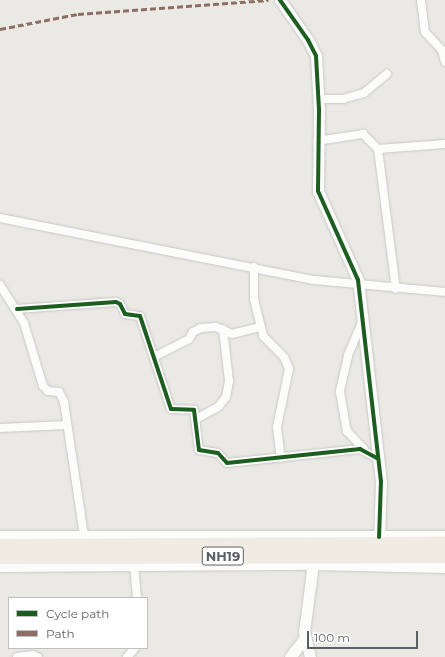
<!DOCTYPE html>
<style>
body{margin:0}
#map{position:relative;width:445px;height:657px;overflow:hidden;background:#ebe9e4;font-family:Montserrat,sans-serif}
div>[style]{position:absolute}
.roads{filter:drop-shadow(0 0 1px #c7c7c7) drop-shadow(0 0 1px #c7c7c7)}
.minor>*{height:8px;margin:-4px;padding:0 4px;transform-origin:4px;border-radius:4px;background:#fcfcfb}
.tertiary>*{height:11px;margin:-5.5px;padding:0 5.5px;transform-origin:5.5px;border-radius:5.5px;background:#fcfcfb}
.trunk>*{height:14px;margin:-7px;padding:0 7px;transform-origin:7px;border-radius:7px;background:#f0ece4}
.quiet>*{height:3px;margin-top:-1.5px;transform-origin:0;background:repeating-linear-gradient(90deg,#8d6e63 0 6px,transparent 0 9px)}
.cycleway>*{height:4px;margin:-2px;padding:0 2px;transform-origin:2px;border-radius:2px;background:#1b5e20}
span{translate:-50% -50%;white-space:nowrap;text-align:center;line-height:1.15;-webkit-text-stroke:3px #fff;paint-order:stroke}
.shield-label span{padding:1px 3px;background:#fff;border:1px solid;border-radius:3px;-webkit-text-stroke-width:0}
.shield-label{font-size:13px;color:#5a5f63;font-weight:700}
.legend{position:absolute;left:8px;top:597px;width:140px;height:52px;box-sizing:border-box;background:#fff;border:1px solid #bdbfc1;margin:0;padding:5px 7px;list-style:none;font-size:12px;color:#5a5f63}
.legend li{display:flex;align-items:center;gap:8px;height:20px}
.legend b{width:20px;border:1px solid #bdbfc1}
.scale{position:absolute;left:307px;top:631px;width:111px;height:18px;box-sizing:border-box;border:2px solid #5a5f63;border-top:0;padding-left:5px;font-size:12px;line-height:14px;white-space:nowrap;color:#5a5f63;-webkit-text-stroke:3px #fff;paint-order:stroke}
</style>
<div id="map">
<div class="roads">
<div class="minor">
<div style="left:421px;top:0;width:32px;rotate:83deg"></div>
<div style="left:425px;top:32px;width:25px;rotate:47deg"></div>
<div style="left:442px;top:50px;width:12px;rotate:76deg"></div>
<div style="left:319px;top:99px;width:24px"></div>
<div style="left:343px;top:99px;width:22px;rotate:-16deg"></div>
<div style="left:364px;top:93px;width:30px;rotate:-40deg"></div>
<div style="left:317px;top:141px;width:47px;rotate:-8.7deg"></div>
<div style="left:363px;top:134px;width:21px;rotate:45deg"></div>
<div style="left:378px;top:149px;width:141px;rotate:82.7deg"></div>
<div style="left:378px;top:149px;width:67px;rotate:-4.3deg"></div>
<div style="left:0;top:218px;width:320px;rotate:11.2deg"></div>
<div style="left:314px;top:280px;width:132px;rotate:5.2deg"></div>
<div style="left:254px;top:267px;width:32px;rotate:90deg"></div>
<div style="left:254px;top:299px;width:38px;rotate:76deg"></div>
<div style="left:263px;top:336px;width:30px;rotate:45deg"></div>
<div style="left:284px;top:357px;width:13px;rotate:67deg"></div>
<div style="left:289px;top:369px;width:59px;rotate:101.7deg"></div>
<div style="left:277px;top:427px;width:31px;rotate:83deg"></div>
<div style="left:0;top:285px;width:45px;rotate:57.7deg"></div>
<div style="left:24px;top:323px;width:66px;rotate:73.2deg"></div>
<div style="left:43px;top:386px;width:7px;rotate:45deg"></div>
<div style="left:48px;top:391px;width:11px;rotate:5deg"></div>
<div style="left:59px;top:392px;width:11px;rotate:63deg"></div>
<div style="left:64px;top:402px;width:135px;rotate:81.5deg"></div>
<div style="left:17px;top:309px;width:99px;rotate:-4deg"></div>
<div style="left:116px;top:302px;width:4px;rotate:27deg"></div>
<div style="left:120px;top:304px;width:11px;rotate:63deg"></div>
<div style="left:125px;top:314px;width:15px;rotate:8deg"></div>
<div style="left:140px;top:316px;width:98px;rotate:71.6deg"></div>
<div style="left:171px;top:409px;width:23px;rotate:2deg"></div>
<div style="left:194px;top:410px;width:40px;rotate:82.9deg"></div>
<div style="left:199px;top:450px;width:19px;rotate:9deg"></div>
<div style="left:218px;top:453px;width:13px;rotate:48deg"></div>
<div style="left:227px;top:463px;width:134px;rotate:-6deg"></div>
<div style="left:360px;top:449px;width:19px;rotate:28deg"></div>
<div style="left:363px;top:320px;width:39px;rotate:113deg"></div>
<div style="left:348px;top:356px;width:37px;rotate:103deg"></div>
<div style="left:340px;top:392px;width:40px;rotate:80deg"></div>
<div style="left:347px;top:431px;width:25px;rotate:47deg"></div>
<div style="left:154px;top:357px;width:39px;rotate:-27deg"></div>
<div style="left:189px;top:339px;width:8px;rotate:-60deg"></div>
<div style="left:193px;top:332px;width:9px;rotate:-27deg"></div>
<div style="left:201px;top:328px;width:15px;rotate:-4deg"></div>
<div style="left:216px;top:327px;width:17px;rotate:24deg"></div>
<div style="left:232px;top:334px;width:29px;rotate:-14deg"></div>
<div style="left:196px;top:419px;width:26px;rotate:-29deg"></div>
<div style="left:219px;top:406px;width:11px;rotate:-52deg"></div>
<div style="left:226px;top:397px;width:16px;rotate:-79deg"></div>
<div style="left:229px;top:381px;width:52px;rotate:-96.6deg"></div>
<div style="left:0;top:428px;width:67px;rotate:-2.6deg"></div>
<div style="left:134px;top:564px;width:34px;rotate:85deg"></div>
<div style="left:17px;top:657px;width:16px;rotate:-7deg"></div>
<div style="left:33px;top:655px;width:5px;rotate:22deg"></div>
<div style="left:127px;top:657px;width:12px;rotate:-48deg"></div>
</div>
<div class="tertiary">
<div style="left:280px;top:0;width:49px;rotate:55deg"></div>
<div style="left:308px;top:40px;width:18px;rotate:63deg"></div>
<div style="left:316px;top:56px;width:54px;rotate:86.8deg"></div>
<div style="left:319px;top:110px;width:81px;rotate:90.7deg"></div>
<div style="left:318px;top:191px;width:98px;rotate:65.8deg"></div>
<div style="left:358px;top:280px;width:202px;rotate:83.5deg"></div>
<div style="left:381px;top:481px;width:56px;rotate:92deg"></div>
<div style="left:0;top:536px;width:445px"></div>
<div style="left:0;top:566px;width:313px;rotate:-0.4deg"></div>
<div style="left:313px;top:564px;width:132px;rotate:1.3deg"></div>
<div style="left:290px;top:657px;width:23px;rotate:-52deg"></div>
<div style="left:310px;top:657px;width:26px;rotate:-103deg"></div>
<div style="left:304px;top:632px;width:69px;rotate:-82.5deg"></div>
</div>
<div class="trunk">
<div style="left:0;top:546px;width:445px;rotate:-0.3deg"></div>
<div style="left:0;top:557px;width:445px;rotate:-0.1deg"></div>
</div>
</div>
<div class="quiet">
<div style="left:0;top:29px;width:79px;rotate:-10.9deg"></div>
<div style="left:78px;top:14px;width:191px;rotate:-4.2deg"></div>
</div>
<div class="cycleway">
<div style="left:280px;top:0;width:49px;rotate:55deg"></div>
<div style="left:308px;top:40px;width:18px;rotate:63deg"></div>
<div style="left:316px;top:56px;width:54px;rotate:86.8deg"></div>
<div style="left:319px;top:110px;width:81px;rotate:90.7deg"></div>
<div style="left:318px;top:191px;width:98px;rotate:65.8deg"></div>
<div style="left:358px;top:280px;width:202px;rotate:83.5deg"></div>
<div style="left:381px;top:481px;width:56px;rotate:92deg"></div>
<div style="left:17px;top:309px;width:99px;rotate:-4deg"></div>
<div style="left:116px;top:302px;width:4px;rotate:27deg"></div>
<div style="left:120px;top:304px;width:11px;rotate:63deg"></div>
<div style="left:125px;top:314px;width:15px;rotate:8deg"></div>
<div style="left:140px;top:316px;width:98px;rotate:71.6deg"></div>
<div style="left:171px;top:409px;width:23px;rotate:2deg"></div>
<div style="left:194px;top:410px;width:40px;rotate:82.9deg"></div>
<div style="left:199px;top:450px;width:19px;rotate:9deg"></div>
<div style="left:218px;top:453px;width:13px;rotate:48deg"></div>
<div style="left:227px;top:463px;width:134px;rotate:-6deg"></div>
<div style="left:360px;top:449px;width:19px;rotate:28deg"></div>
</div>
<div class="shield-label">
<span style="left:223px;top:556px">NH19</span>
</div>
<ul class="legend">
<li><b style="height:5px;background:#1b5e20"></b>Cycle path</li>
<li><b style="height:5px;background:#8d6e63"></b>Path</li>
</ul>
<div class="scale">100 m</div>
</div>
